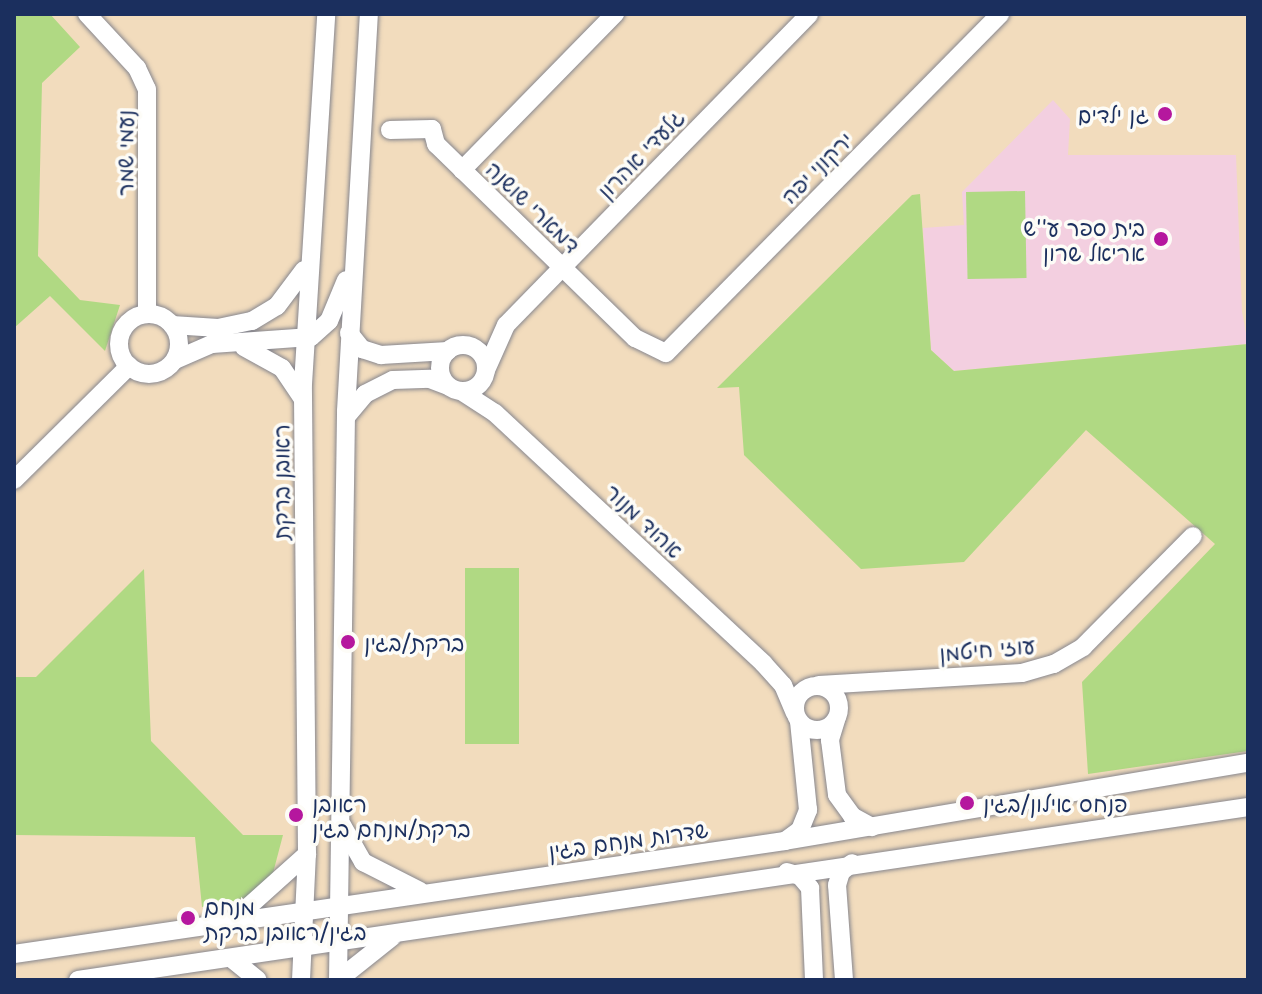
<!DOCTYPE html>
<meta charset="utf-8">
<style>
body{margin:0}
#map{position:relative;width:1262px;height:994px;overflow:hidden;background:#f2dcbd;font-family:"Playpen Sans","Playpen Sans Hebrew",sans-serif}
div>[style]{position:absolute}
.built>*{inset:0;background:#f3cfe0}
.green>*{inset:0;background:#b0d983;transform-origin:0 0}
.roads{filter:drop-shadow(0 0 2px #86868e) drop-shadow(0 0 2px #86868e)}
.minor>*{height:18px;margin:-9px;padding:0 9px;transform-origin:9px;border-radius:9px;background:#fff}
.minor>.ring{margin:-9px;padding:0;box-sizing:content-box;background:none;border:18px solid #fff;border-radius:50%}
.dots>*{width:22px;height:22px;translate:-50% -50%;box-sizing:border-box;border:4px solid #fdfcf7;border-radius:50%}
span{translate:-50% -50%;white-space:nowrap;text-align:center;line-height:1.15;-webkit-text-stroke:7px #fdfcf7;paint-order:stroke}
.poi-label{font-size:22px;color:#1b2f5e}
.right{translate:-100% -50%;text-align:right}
.left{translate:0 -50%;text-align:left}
.street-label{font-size:22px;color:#1b2f5e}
.frame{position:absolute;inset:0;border:16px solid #1b2f5e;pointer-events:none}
</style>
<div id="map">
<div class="built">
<div style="clip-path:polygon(1053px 100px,1070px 119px,1068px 155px,1236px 155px,1242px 312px,1248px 344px,954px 371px,931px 350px,923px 228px,964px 225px,962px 192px)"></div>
</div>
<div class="green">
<div style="clip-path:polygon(14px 14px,50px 14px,80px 47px,42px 83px,38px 256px,80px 300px,120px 305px,105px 351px,50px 296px,14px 328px)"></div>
<div style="left:1025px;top:191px;width:87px;height:59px;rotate:89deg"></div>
<div style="clip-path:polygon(920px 194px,931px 350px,954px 371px,1248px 344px,1248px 751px,1088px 774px,1082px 682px,1215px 544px,1086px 430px,964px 562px,861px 569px,744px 455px,739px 387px,717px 388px,912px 195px)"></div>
<div style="left:465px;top:568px;width:54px;height:176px"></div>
<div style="clip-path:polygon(144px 569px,151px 741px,243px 835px,283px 835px,273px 873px,249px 896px,228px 903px,202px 907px,195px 837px,14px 835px,14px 677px,36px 677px)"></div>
</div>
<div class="roads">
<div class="minor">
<div style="left:87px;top:14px;width:74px;rotate:47.2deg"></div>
<div style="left:137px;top:68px;width:23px;rotate:65deg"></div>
<div style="left:147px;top:89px;width:225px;rotate:90deg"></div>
<div style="left:390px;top:130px;width:42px;rotate:-1.4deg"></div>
<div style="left:432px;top:129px;width:16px;rotate:75deg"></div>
<div style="left:436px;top:144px;width:278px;rotate:44.3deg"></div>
<div style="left:635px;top:338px;width:34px;rotate:26deg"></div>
<div style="left:666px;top:353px;width:476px;rotate:-45.4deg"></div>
<div style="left:462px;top:170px;width:219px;rotate:-45.6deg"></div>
<div class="ring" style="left:119px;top:314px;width:42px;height:42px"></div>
<div style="left:172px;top:325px;width:46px;rotate:3.7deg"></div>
<div style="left:218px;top:328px;width:35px;rotate:-12deg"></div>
<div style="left:252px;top:321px;width:29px;rotate:-31deg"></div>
<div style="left:277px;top:306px;width:45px;rotate:-53.1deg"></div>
<div style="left:349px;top:333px;width:21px;rotate:51deg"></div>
<div style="left:362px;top:349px;width:20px;rotate:18deg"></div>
<div style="left:381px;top:355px;width:67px;rotate:-3.4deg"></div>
<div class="ring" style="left:440px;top:345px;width:28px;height:28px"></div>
<div style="left:244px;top:347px;width:43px;rotate:28.9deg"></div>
<div style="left:282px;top:368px;width:37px;rotate:56deg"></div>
<div style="left:175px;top:360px;width:40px;rotate:-23.4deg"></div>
<div style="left:212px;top:344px;width:99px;rotate:-4deg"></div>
<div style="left:311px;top:337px;width:24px;rotate:-42deg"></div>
<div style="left:329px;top:321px;width:44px;rotate:-67.5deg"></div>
<div style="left:486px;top:370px;width:49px;rotate:-66deg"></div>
<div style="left:506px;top:325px;width:434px;rotate:-45.7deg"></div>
<div style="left:461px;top:391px;width:40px;rotate:32.9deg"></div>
<div style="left:495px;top:413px;width:367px;rotate:43deg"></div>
<div style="left:763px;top:663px;width:30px;rotate:48deg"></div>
<div style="left:783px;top:685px;width:30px;rotate:67deg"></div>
<div style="left:346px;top:417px;width:30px;rotate:-50deg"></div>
<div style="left:365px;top:394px;width:31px;rotate:-27deg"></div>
<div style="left:393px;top:380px;width:37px;rotate:-2deg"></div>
<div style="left:430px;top:379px;width:19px;rotate:21deg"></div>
<div style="left:14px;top:480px;width:162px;rotate:-44.7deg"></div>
<div style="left:819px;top:685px;width:203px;rotate:-3.4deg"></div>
<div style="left:1022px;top:673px;width:33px;rotate:-16deg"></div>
<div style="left:1054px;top:664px;width:34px;rotate:-30deg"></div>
<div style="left:1083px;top:647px;width:156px;rotate:-45.3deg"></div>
<div class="ring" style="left:795px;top:686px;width:26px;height:26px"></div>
<div style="left:836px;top:720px;width:21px;rotate:107deg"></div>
<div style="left:830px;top:740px;width:55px;rotate:82.7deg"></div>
<div style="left:837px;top:795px;width:26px;rotate:54deg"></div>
<div style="left:852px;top:816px;width:23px;rotate:29deg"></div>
<div style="left:342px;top:825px;width:43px;rotate:60.4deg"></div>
<div style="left:363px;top:862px;width:64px;rotate:27deg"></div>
<div style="left:785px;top:841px;width:19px;rotate:-36deg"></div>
<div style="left:800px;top:830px;width:22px;rotate:-68deg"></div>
<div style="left:808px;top:810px;width:88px;rotate:-95.8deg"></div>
<div style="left:787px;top:872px;width:14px;rotate:17deg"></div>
<div style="left:800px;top:876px;width:16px;rotate:50deg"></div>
<div style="left:810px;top:888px;width:92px;rotate:87.5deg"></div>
<div style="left:238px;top:916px;width:93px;rotate:-41.9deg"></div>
<div style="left:14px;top:954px;width:779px;rotate:-8.34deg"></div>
<div style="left:785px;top:841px;width:470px;rotate:-9.6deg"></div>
<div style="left:232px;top:959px;width:33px;rotate:39deg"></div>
<div style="left:78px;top:980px;width:1183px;rotate:-8.41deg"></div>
<div style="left:301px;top:980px;width:126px;rotate:-87.3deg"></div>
<div style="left:307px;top:854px;width:470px;rotate:-90.5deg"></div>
<div style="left:303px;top:384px;width:371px;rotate:-86.4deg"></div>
<div style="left:338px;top:980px;width:569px;rotate:-89.19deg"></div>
<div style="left:346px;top:411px;width:398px;rotate:-86.7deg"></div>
<div style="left:338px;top:980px;width:69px;rotate:-38.5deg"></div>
<div style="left:844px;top:980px;width:95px;rotate:-94.2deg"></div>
<div style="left:837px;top:885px;width:14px;rotate:-73deg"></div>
<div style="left:841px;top:872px;width:14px;rotate:-39deg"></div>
</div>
</div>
<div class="dots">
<div style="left:1165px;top:114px;background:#b5179e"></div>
<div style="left:1161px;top:239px;background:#b5179e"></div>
<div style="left:348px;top:642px;background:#b5179e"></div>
<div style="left:967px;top:803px;background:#b5179e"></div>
<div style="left:296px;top:815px;background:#b5179e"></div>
<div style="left:188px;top:918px;background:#b5179e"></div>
</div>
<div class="poi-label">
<span class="right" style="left:1149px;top:114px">גן ילדים</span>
<span class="right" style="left:1145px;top:239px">בית ספר ע''ש<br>אריאל שרון</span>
<span class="left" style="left:364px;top:642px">ברקת/בגין</span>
<span class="left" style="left:312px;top:815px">ראובן<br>ברקת/מנחם בגין</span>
<span class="left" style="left:983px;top:803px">פנחס אילון/בגין</span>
<span class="left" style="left:204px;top:918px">מנחם<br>בגין/ראובן ברקת</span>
</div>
<div class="street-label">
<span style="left:124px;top:153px;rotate:-90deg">נעמי שמר</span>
<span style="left:640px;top:153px;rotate:-46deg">גלעדי אהרון</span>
<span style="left:816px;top:167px;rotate:-45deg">ירקוני יפה</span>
<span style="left:534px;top:206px;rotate:44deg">דמארי שושנה</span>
<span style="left:280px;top:482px;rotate:-90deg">ראובן ברקת</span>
<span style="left:645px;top:520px;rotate:43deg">אהוד מנור</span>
<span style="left:987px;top:648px;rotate:-5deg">עוזי חיטמן</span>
<span style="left:628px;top:839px;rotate:-8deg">שדרות מנחם בגין</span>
</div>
<div class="frame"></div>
</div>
